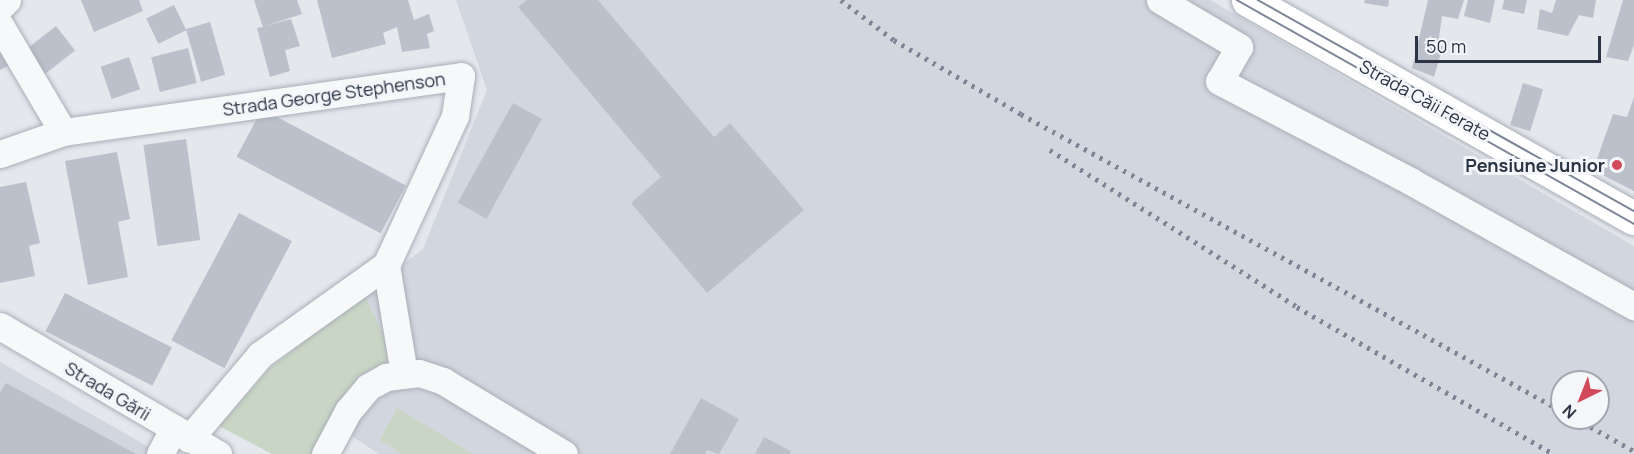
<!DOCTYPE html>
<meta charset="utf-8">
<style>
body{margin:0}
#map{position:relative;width:1634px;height:454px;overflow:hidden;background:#e4e7ec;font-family:Manrope,sans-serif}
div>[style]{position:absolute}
.built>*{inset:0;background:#d2d6de}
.green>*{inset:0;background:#c9d6c5}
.building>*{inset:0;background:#bbc0ca;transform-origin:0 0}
.roads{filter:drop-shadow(0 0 2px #a9aeb7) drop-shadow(0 0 2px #a9aeb7)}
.minor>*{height:27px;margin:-13.5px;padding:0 13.5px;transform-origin:13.5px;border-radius:13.5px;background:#f7f8fa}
.major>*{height:33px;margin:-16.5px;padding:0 16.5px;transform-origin:16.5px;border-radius:16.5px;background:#fff}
.tram>*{height:1.5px;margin:-0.75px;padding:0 0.75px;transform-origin:0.75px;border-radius:0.75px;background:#7d8696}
.rail>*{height:4.5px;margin-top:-2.25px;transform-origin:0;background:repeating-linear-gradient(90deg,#7d8696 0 3px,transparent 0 9px)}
.dots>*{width:16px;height:16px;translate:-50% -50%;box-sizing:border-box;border:3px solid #f4f6f9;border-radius:50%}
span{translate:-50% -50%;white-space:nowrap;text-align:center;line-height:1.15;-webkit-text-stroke:6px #f4f6f9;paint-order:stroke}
.street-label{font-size:18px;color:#2b3445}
.poi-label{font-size:18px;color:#2b3445;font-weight:700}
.right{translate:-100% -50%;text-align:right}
.north{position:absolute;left:1550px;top:370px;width:60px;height:60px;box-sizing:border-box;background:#f4f6f9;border:2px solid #a4a8b1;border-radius:50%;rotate:223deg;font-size:16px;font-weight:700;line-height:24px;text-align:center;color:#2b3445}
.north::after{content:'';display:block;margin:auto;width:21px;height:27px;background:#d1495b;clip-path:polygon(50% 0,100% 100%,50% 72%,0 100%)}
.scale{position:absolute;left:1415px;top:36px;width:186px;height:27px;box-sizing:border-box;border:3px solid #2b3445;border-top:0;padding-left:8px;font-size:18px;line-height:21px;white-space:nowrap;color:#2b3445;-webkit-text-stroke:4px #f4f6f9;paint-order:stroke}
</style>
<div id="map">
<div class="built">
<div style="clip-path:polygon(evenodd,456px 0,1210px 0,1634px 246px,1634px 454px,379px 454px,333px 424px,358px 376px,394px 359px,364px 294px,423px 249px,487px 90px,456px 0,1562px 382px,1598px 382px,1598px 418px,1562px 418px,1562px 382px)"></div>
<div style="clip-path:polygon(0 362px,161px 454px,0 454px)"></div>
</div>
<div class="green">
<div style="clip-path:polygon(364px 294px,395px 359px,358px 376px,317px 454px,272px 454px,219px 426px,269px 369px)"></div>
<div style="clip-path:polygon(397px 408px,473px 454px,402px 454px,380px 440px)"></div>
</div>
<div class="building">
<div style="clip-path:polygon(81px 0,139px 0,143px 11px,94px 32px)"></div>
<div style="clip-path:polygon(254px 0,297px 0,302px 14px,265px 26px,291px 19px,300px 46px,285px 50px,290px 71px,270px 77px,257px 28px,263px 27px)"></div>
<div style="clip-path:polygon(317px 0,408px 0,414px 20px,429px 14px,434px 31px,427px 34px,430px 48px,402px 52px,397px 27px,383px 33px,386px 44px,332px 58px)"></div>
<div style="clip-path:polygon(527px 0,598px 0,714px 137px,730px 123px,804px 210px,707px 293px,631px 203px,661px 177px,518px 7px)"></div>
<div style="clip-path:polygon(1365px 0,1389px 0,1388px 7px,1364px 3px)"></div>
<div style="clip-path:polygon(1428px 0,1464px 0,1458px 19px,1442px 16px,1438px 45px,1443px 46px,1434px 77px,1412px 68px)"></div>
<div style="clip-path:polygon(1468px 0,1495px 0,1490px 23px,1464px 16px)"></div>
<div style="clip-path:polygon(1504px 0,1527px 0,1524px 14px,1502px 9px)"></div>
<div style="clip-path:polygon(1556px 0,1596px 0,1593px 18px,1579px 15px,1568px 36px,1537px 29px,1540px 9px,1552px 13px)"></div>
<div style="clip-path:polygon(1623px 0,1634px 0,1634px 45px,1628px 61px,1606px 57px)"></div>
<div style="left:174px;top:5px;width:28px;height:31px;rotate:64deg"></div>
<div style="left:210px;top:22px;width:55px;height:25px;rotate:74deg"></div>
<div style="left:56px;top:26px;width:31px;height:39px;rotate:52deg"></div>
<div style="left:188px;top:48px;width:36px;height:38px;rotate:76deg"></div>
<div style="clip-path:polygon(0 51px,8px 66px,0 70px)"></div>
<div style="left:129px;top:57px;width:34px;height:30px;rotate:71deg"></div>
<div style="left:1523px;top:83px;width:21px;height:44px;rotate:17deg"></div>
<div style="clip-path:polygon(1634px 97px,1634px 191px,1593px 170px,1613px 114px,1627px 117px)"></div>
<div style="left:513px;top:103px;width:33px;height:114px;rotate:29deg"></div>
<div style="left:262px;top:109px;width:163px;height:54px;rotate:28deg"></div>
<div style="left:186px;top:139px;width:102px;height:43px;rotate:82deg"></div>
<div style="clip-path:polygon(117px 152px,130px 219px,118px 222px,128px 277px,88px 285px,65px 161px)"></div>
<div style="clip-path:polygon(26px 182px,40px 243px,29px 246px,35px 276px,0 283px,0 187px)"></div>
<div style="left:239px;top:213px;width:60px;height:144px;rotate:28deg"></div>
<div style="left:65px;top:293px;width:120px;height:43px;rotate:27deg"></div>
<div style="clip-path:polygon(6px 383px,136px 454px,0 454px,0 393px)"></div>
<div style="clip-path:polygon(701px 398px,739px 419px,719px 454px,707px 450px,705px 454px,670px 454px)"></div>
<div style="clip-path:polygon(764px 437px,791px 451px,790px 454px,755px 454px)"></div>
</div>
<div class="roads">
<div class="minor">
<div style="left:1160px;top:0;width:92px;rotate:30.7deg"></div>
<div style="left:1239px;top:47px;width:39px;rotate:120deg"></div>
<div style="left:1219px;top:81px;width:216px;rotate:27.6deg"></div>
<div style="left:1410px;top:181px;width:257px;rotate:29.2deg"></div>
<div style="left:0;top:7px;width:10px;rotate:-45deg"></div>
<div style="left:0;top:25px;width:124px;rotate:59.5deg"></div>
<div style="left:0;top:154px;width:67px;rotate:-19.2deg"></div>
<div style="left:63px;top:132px;width:402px;rotate:-8deg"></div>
<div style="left:461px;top:76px;width:40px;rotate:98.5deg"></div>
<div style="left:455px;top:116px;width:164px;rotate:114.8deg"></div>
<div style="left:386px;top:265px;width:155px;rotate:144.5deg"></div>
<div style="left:260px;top:355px;width:110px;rotate:130.2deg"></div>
<div style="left:386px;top:265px;width:110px;rotate:80.6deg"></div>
<div style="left:0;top:326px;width:253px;rotate:30.4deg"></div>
<div style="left:160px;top:454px;width:27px;rotate:-62deg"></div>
<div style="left:325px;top:454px;width:49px;rotate:-61.9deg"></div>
<div style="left:348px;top:411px;width:31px;rotate:-50deg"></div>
<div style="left:368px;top:387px;width:21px;rotate:-29deg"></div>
<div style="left:386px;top:377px;width:33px;rotate:-7deg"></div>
<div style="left:419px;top:373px;width:25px;rotate:18deg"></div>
<div style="left:443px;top:381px;width:141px;rotate:31.1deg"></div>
</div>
<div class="major">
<div style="left:1248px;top:0;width:443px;rotate:29.5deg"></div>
</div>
</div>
<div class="tram">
<div style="left:1237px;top:0;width:456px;rotate:29.4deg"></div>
<div style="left:1258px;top:0;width:431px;rotate:29.3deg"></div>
</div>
<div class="rail">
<div style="left:841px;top:0;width:66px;rotate:37deg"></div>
<div style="left:894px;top:40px;width:147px;rotate:30.2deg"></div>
<div style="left:1021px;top:114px;width:617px;rotate:28.77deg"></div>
<div style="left:1050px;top:150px;width:293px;rotate:32.4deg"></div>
<div style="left:1297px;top:307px;width:296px;rotate:29.8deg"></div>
<div style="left:1575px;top:418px;width:68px;rotate:29.2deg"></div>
</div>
<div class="dots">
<div style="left:1617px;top:165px;background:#d1495b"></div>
</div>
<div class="street-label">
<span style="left:334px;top:94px;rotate:-8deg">Strada George Stephenson</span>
<span style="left:1425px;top:100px;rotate:29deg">Strada Căii Ferate</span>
<span style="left:108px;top:391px;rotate:31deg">Strada Gării</span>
</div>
<div class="poi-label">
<span class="right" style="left:1605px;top:165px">Pensiune Junior</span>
</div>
<div class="north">N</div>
<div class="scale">50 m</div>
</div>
